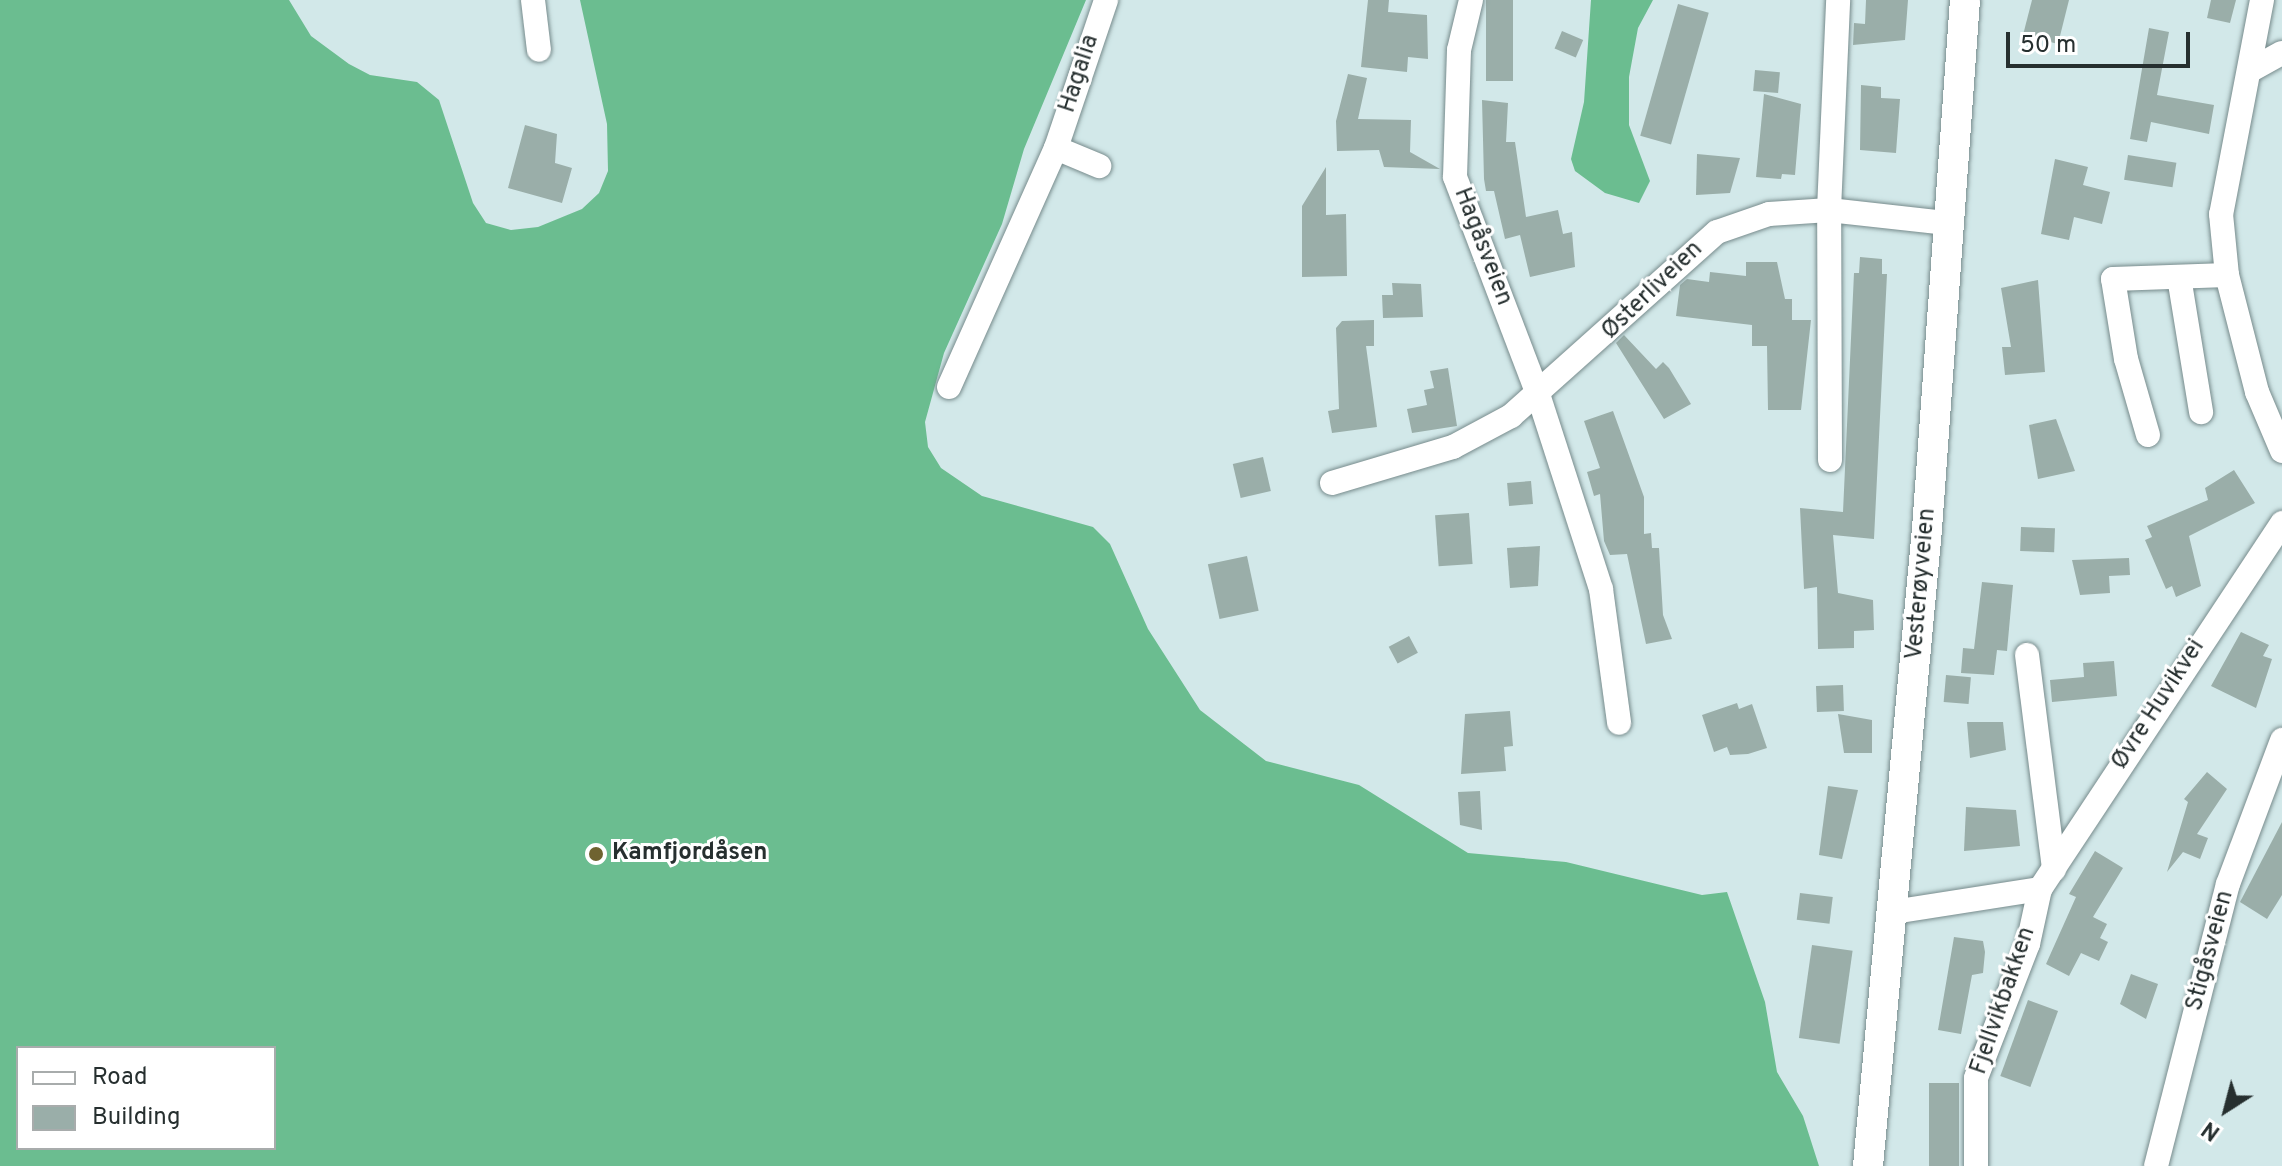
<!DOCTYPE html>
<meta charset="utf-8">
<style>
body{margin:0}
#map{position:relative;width:2282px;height:1166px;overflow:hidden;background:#d2e8e9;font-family:Overpass,sans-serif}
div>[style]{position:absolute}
.forest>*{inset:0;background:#6bbd90}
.building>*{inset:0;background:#9aaea9;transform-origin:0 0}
.roads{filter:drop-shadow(0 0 2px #778b8c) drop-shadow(0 0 2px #778b8c)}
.minor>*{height:24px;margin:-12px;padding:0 12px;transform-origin:12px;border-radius:12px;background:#fff}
.major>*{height:30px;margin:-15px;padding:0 15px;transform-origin:15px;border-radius:15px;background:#fff}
.dots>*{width:22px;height:22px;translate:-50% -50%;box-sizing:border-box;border:4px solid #fff;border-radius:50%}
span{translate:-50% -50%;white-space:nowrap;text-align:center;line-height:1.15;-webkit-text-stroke:6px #fff;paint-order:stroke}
.street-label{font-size:24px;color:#262f2f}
.poi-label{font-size:24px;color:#262f2f;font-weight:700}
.left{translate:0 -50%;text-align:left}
.legend{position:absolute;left:16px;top:1046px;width:260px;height:104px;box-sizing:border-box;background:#fff;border:2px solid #a8acac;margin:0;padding:10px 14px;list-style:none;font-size:24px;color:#262f2f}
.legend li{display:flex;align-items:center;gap:16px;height:40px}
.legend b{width:40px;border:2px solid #a8acac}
.north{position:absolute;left:2186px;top:1070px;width:80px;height:80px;-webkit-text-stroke:6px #fff;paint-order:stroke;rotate:216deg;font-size:22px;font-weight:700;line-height:32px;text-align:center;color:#262f2f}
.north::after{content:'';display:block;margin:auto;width:28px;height:36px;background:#262f2f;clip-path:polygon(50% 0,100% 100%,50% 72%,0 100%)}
.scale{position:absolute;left:2006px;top:32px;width:184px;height:36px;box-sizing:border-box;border:4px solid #262f2f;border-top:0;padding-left:10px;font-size:24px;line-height:28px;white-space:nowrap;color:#262f2f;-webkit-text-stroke:6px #fff;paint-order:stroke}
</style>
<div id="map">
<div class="forest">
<div style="clip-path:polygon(evenodd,0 0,289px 0,311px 36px,349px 64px,370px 75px,417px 82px,439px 100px,473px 203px,486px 223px,511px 230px,538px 227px,582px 209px,599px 193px,608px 171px,607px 124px,580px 0,1086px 0,1024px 149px,1002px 224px,944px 353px,925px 422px,928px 447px,941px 468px,982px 496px,1093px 527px,1110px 544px,1148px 629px,1200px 710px,1266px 761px,1359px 785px,1468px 853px,1566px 862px,1702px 895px,1727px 892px,1765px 1002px,1777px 1072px,1803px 1116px,1819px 1166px,0 1166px,0 0,274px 1048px,274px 1148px,18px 1148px,18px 1048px,274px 1048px)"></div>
<div style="clip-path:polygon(1591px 0,1653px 0,1638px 28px,1629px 77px,1629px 125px,1650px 181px,1639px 203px,1605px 193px,1575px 171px,1571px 159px,1584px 102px)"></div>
</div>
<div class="building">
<div style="clip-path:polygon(1368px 0,1389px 0,1388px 12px,1427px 15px,1428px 59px,1408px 57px,1407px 72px,1361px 67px)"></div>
<div style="left:1486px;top:0;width:27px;height:81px"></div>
<div style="clip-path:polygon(1866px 0,1908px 0,1905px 40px,1853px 45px,1854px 23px,1865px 24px)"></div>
<div style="clip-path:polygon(2032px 0,2069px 0,2058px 44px,2023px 35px)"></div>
<div style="clip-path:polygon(2211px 0,2236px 0,2230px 23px,2207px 18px)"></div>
<div style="left:1678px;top:4px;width:32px;height:137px;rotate:16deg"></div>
<div style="clip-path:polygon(2149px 28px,2169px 32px,2157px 95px,2214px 105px,2209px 134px,2151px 122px,2147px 142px,2130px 139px)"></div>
<div style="left:1562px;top:31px;width:23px;height:19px;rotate:23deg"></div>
<div style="left:1755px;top:70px;width:25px;height:21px;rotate:5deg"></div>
<div style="clip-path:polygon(1348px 74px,1367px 78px,1358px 119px,1411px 120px,1410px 152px,1440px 169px,1384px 167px,1379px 150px,1337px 151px,1336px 121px)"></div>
<div style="clip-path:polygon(1861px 85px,1881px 87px,1881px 98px,1900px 99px,1896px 153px,1860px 150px)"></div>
<div style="clip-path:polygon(1764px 94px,1801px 104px,1795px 175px,1782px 174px,1781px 179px,1756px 177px)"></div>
<div style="clip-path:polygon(1482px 100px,1508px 103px,1506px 142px,1515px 142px,1526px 217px,1558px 210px,1563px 234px,1572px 232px,1575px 267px,1530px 277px,1520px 235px,1505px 239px,1494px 191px,1486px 191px,1484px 179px)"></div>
<div style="clip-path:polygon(525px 125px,557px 134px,555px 163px,572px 168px,562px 203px,508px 188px)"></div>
<div style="clip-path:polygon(1697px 154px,1740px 158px,1730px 193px,1696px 195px)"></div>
<div style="left:2128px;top:155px;width:49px;height:25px;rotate:9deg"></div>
<div style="clip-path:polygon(2055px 159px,2088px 167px,2083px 185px,2110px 192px,2102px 224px,2074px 217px,2069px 240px,2041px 234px)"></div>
<div style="clip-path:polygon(1326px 167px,1326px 215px,1346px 214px,1347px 276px,1302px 277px,1302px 206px)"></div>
<div style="clip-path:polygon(1860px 257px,1882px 259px,1882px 274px,1887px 274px,1874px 539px,1833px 535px,1838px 593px,1873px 600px,1874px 630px,1854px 631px,1854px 648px,1818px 649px,1817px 587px,1804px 589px,1800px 508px,1843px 512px,1854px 273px,1859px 273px)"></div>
<div style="clip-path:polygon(1746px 262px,1777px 262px,1785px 299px,1792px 299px,1792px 320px,1811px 320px,1801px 410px,1768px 410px,1767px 346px,1752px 346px,1752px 325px,1676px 316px,1680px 285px,1687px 279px,1709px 282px,1710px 272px,1746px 276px)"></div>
<div style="clip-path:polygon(2038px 280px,2045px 372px,2005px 375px,2002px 347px,2011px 347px,2001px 288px)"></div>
<div style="clip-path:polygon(1392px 283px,1421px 284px,1423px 317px,1383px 318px,1382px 295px,1393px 295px)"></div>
<div style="clip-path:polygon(1374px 320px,1374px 346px,1366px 346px,1377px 427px,1332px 433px,1328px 411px,1339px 409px,1336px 328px,1342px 321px)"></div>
<div style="clip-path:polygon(1624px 335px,1656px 369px,1663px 362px,1669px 368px,1691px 404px,1664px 419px,1616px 343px)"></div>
<div style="clip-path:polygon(1448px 368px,1457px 426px,1412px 433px,1407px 409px,1427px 405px,1424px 390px,1434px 388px,1430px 371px)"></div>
<div style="clip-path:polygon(1613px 411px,1644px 497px,1644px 534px,1651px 533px,1652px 548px,1659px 548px,1663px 615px,1672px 639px,1646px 644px,1627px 554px,1610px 555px,1604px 541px,1600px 494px,1594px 496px,1587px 472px,1600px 468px,1584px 421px)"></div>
<div style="clip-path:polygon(2056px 419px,2075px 471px,2038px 479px,2029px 425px)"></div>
<div style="left:1263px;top:457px;width:35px;height:31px;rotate:77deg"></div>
<div style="clip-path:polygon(2234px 470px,2255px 503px,2189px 536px,2201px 586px,2176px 597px,2172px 586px,2166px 589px,2145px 540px,2152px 537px,2147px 526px,2208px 500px,2205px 488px)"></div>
<div style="left:1531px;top:481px;width:23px;height:24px;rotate:85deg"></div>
<div style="left:1469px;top:513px;width:51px;height:34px;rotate:86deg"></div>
<div style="left:2021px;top:527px;width:34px;height:24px;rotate:2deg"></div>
<div style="clip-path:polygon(1540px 546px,1538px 586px,1510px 588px,1507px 548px)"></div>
<div style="left:1247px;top:556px;width:56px;height:40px;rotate:78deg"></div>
<div style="clip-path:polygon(2129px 558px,2130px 575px,2109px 576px,2110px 593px,2080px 595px,2072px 560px)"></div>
<div style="clip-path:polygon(1982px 582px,2013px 585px,2007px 651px,1997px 650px,1994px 675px,1961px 673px,1963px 648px,1974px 649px)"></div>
<div style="clip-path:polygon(2241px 632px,2269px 645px,2263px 656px,2272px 659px,2256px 708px,2211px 686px)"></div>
<div style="left:1409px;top:636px;width:19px;height:23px;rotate:62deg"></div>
<div style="clip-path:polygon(2114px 661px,2117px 696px,2052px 702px,2050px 680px,2084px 677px,2083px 663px)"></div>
<div style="left:1946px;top:675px;width:25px;height:27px;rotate:5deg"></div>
<div style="left:1843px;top:685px;width:26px;height:27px;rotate:88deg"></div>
<div style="clip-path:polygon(1737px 703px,1739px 709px,1752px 704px,1767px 748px,1748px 754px,1730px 755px,1727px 747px,1714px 752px,1702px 715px)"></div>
<div style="clip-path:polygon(1510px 711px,1513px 746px,1504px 747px,1506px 771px,1461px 774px,1465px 714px)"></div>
<div style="clip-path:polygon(1838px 714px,1872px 720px,1872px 753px,1844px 753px)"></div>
<div style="clip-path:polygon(1967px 722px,2003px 722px,2006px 750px,1970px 758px)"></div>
<div style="clip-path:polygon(2207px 772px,2227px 789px,2197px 834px,2208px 838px,2200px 859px,2183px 852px,2167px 872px,2188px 802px,2184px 799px)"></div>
<div style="clip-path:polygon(1828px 786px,1858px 790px,1842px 859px,1819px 855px)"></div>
<div style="clip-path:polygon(1480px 791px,1482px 830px,1460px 825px,1458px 792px)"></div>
<div style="clip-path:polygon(1966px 807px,2016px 810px,2020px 846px,1964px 851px)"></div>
<div style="clip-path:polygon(2282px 822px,2282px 895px,2267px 919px,2240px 902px)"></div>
<div style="clip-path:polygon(2095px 851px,2123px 868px,2093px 917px,2107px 924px,2100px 938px,2108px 942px,2099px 961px,2081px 953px,2069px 976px,2046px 964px,2076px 897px,2069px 894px)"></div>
<div style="left:1800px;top:893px;width:33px;height:27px;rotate:7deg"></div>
<div style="clip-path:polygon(1954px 937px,1983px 941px,1985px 952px,1983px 973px,1972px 975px,1961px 1034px,1938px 1030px)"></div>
<div style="left:1812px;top:945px;width:41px;height:94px;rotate:8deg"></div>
<div style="clip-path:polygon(2131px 974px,2158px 984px,2146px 1019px,2120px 1004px)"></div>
<div style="left:2028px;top:1000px;width:32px;height:81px;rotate:20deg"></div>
<div style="left:1929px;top:1083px;width:30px;height:83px"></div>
</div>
<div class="roads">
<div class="minor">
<div style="left:533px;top:0;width:50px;rotate:83.2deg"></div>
<div style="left:1471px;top:0;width:51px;rotate:103.5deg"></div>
<div style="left:1459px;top:50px;width:127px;rotate:91.8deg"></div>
<div style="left:1455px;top:177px;width:232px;rotate:69.1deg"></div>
<div style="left:1538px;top:394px;width:205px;rotate:72.1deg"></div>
<div style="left:1601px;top:589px;width:135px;rotate:82.3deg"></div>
<div style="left:2262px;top:0;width:218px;rotate:100.8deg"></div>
<div style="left:2221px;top:214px;width:61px;rotate:84.4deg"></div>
<div style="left:2227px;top:275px;width:121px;rotate:75.6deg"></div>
<div style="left:2257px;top:392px;width:64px;rotate:67deg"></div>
<div style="left:2251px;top:70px;width:35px;rotate:-29deg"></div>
<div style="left:1056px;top:148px;width:47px;rotate:22.7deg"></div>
<div style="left:2179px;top:277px;width:137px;rotate:80.7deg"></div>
<div style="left:949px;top:387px;width:262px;rotate:-65.9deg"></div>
<div style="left:1056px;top:148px;width:156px;rotate:-71.3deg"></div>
<div style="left:2148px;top:435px;width:79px;rotate:-106.1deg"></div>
<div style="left:2126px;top:359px;width:81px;rotate:-99.2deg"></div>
<div style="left:2113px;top:279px;width:114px;rotate:-2deg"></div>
<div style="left:1830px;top:460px;width:250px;rotate:-90.2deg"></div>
<div style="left:1829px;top:210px;width:210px;rotate:-87.5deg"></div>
<div style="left:1332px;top:483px;width:126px;rotate:-16.6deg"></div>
<div style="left:1453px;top:447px;width:66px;rotate:-28.1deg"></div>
<div style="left:1511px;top:416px;width:276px;rotate:-41.8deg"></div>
<div style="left:1717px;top:232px;width:55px;rotate:-19.1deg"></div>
<div style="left:1769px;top:214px;width:60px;rotate:-3.8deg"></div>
<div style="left:1829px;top:210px;width:119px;rotate:6.3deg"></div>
<div style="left:2027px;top:655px;width:216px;rotate:82.8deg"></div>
<div style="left:1893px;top:912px;width:149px;rotate:-8.9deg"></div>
<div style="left:1976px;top:1166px;width:88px;rotate:-90deg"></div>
<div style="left:1976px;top:1078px;width:144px;rotate:-68.8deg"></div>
<div style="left:2028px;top:944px;width:56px;rotate:-77.7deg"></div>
<div style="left:2040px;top:889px;width:439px;rotate:-56.5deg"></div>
<div style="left:2156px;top:1166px;width:291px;rotate:-75.7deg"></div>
<div style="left:2228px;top:884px;width:154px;rotate:-69.4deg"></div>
</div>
<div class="major">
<div style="left:1868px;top:1166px;width:640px;rotate:-84.71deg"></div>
<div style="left:1927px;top:529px;width:530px;rotate:-85.89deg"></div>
</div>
</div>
<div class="dots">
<div style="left:596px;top:854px;background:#6f6330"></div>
</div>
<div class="street-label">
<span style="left:1080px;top:74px;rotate:-72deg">Hagalia</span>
<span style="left:1482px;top:247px;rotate:69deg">Hagåsveien</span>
<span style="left:1653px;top:291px;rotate:-44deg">Østerliveien</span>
<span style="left:1922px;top:584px;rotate:-85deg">Vesterøyveien</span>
<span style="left:2159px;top:705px;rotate:-57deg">Øvre Huvikvei</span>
<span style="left:2211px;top:951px;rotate:-75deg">Stigåsveien</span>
<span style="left:2004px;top:1001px;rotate:-71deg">Fjellvikbakken</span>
</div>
<div class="poi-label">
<span class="left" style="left:612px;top:854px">Kamfjordåsen</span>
</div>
<ul class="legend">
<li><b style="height:10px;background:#fff"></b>Road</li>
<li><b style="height:22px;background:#9aaea9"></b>Building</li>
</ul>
<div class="north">N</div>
<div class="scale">50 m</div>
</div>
